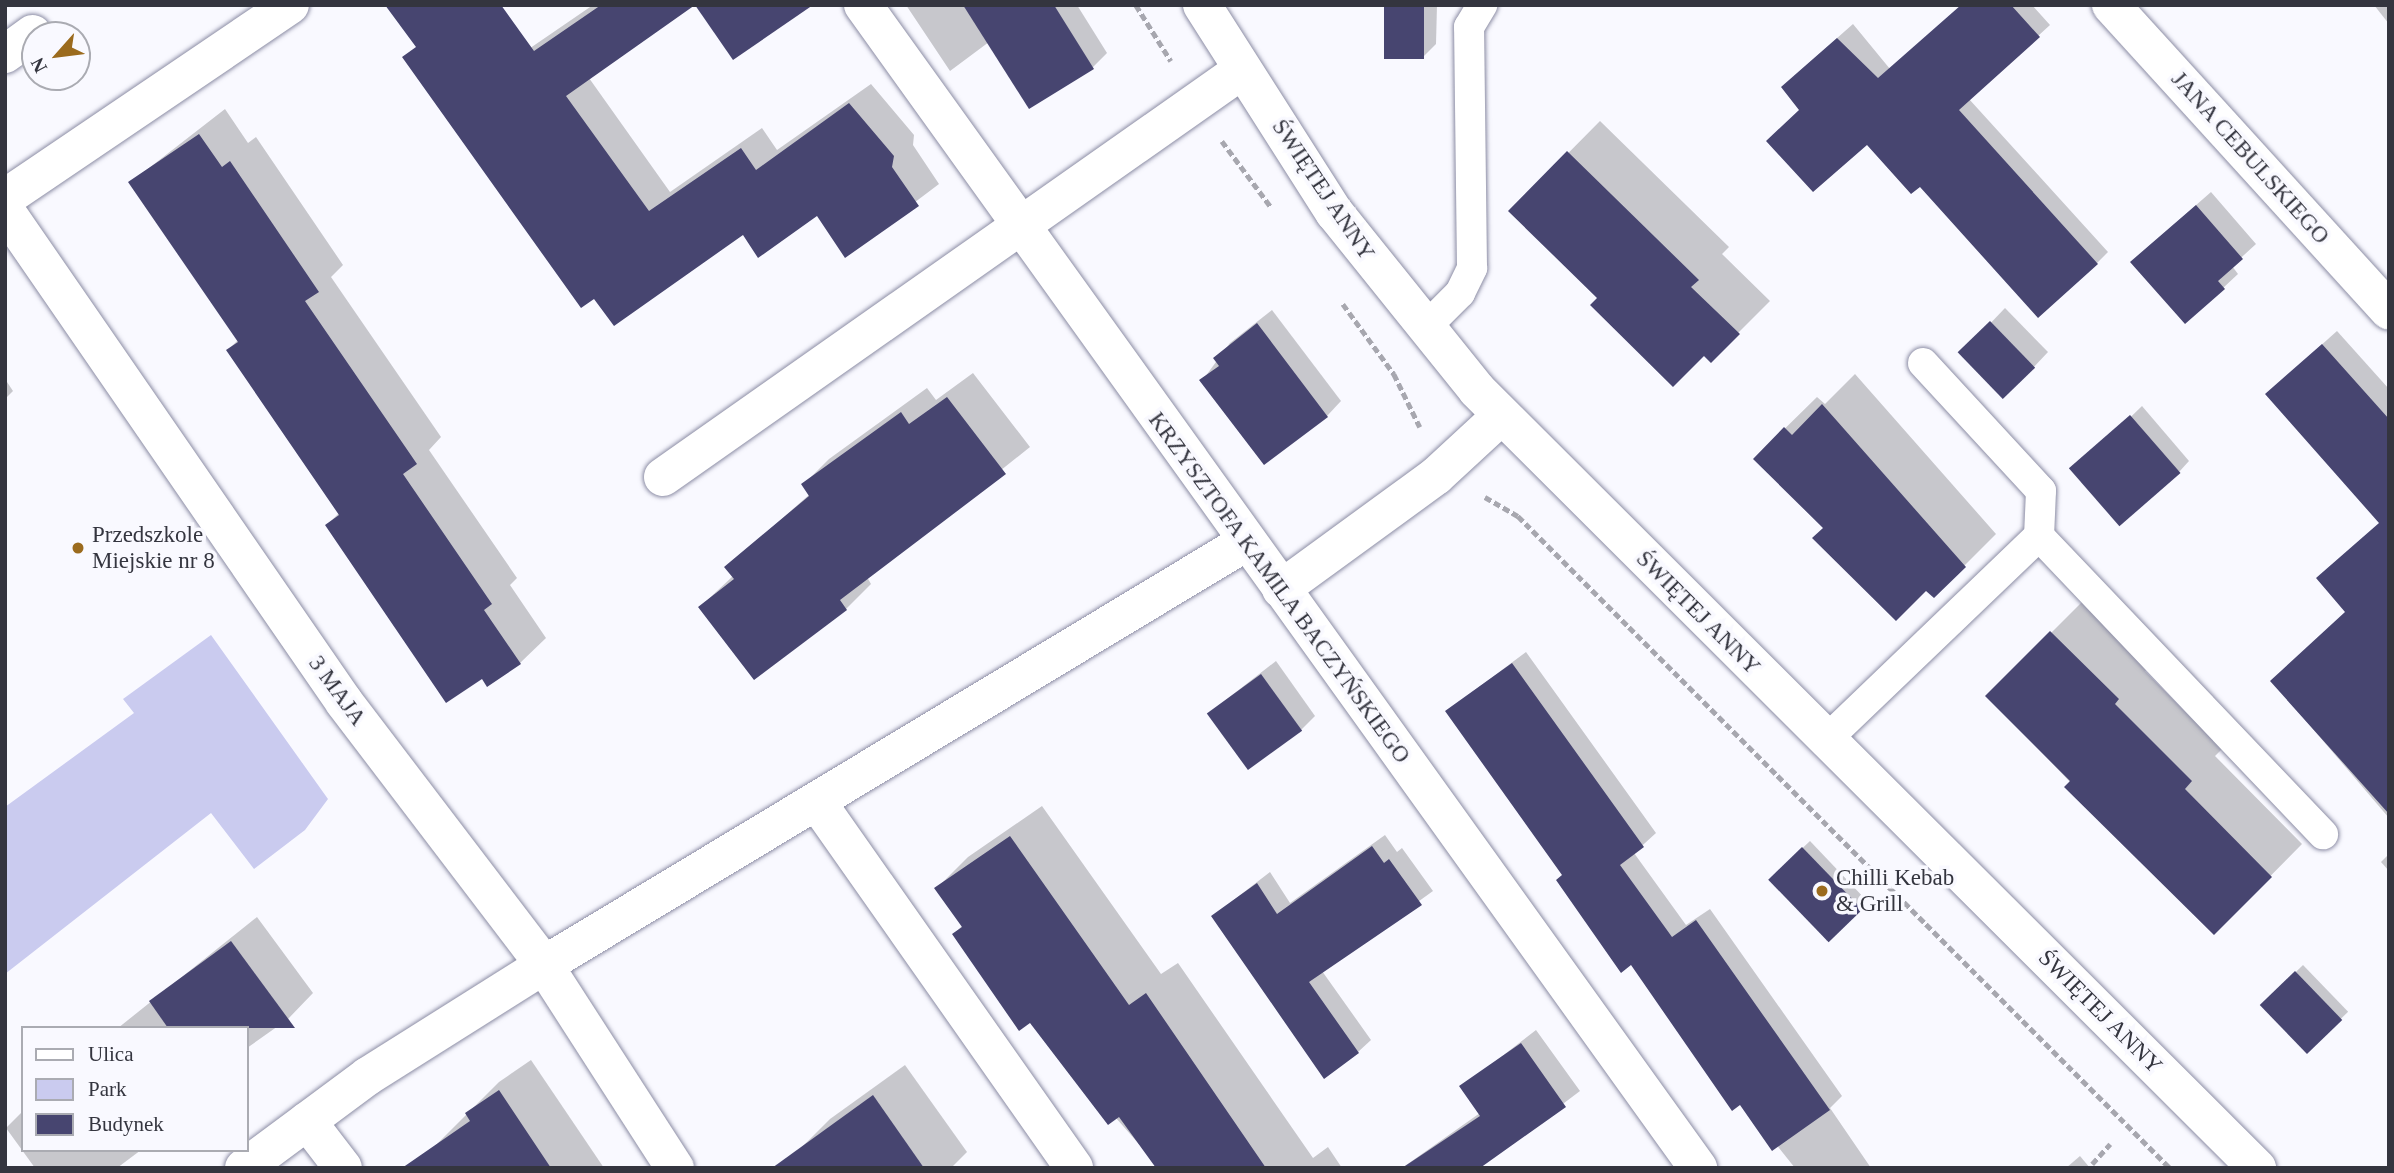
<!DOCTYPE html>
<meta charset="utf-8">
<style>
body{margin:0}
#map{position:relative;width:2394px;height:1173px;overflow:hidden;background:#f9f9ff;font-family:Georgia,serif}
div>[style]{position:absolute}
.green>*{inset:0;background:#cacbef}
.shadow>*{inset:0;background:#0003;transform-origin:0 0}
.building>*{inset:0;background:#474570;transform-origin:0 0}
.path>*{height:4.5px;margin-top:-2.25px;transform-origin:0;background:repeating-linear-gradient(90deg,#a7a7af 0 7px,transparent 0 10.5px)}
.roads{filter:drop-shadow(0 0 2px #8c8da5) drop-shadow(0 0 2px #8c8da5)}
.lane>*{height:30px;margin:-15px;padding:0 15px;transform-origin:15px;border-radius:15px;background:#fff}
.street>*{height:38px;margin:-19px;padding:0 19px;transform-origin:19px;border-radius:19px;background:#fff}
.secondary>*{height:38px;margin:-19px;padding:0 19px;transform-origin:19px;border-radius:19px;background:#fff}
.dots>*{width:19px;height:19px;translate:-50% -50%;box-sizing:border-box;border:4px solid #f9f9ff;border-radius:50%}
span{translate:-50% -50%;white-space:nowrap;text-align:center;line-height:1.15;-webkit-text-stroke:7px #f9f9ff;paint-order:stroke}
.street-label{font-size:23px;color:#34353f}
.poi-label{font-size:23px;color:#34353f}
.left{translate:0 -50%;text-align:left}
.frame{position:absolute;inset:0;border:7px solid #34353f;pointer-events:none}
.legend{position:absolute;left:21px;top:1026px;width:228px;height:126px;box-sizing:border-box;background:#f9f9ff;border:2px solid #aaabb2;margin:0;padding:9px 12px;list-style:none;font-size:21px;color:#34353f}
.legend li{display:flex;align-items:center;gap:14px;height:35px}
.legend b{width:35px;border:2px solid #aaabb2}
.north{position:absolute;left:21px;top:21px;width:70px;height:70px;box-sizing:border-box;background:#f9f9ff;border:2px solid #aaabb2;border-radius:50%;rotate:242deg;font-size:19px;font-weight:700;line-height:28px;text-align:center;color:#34353f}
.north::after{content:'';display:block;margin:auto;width:24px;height:32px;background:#9b6b1e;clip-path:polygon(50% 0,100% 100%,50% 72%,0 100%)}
</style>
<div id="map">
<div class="green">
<div style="clip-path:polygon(211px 635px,328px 799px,305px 830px,254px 869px,211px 813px,5px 974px,5px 807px,134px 713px,123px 699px)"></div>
</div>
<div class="shadow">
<div style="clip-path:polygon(593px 5px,667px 5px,589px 78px,670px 192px,762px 128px,777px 150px,871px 84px,914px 135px,913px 145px,939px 184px,845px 255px,817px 213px,743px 233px,615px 324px,466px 92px)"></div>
<div style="clip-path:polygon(906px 5px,1077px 5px,1107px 53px,1093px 67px,989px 42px,950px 71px)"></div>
<div style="clip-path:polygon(1385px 5px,1437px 5px,1436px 44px,1423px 57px)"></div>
<div style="clip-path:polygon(1962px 5px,2032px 5px,2050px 25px,1969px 99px,2108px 252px,2097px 263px,1920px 184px,1867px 143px,1801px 110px,1794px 76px,1853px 24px,1890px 69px)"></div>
<div style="clip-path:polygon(2374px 5px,2389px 5px,2389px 24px)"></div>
<div style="clip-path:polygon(225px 109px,248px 143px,256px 137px,343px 265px,331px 277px,441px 437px,429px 450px,517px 578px,510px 585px,546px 638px,520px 663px,482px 676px,327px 525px,339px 513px,228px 350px,239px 339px,131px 182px)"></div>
<div style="clip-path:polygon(1600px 121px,1729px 247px,1722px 254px,1770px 301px,1711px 360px,1599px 298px,1511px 211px)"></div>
<div style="clip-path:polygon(2211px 192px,2256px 244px,2232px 266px,2238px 274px,2223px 288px,2147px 248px)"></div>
<div style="clip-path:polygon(2005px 308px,2048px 352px,2019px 383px,1962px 353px)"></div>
<div style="clip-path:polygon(1272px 310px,1341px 401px,1327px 416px,1202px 381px,1230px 343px)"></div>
<div style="clip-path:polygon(2337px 331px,2389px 389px,2389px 478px,2282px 380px)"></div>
<div style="clip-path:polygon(973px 373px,1030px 447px,867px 577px,871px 584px,846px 609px,700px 607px,733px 576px,727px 567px,810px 494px,803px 485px,829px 459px,927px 388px,936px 400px)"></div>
<div style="clip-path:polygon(1855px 374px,1996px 534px,1934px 596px,1755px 458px,1817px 397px,1825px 404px)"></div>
<div style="clip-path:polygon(5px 379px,13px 391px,5px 399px)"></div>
<div style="clip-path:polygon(2142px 406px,2189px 461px,2179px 472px,2074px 472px)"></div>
<div style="clip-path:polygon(2389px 576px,2389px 818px,2272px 681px)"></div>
<div style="clip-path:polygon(2083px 601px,2150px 667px,2145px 671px,2222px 749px,2215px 756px,2302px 844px,2214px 933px,1988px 696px)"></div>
<div style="clip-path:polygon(1526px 652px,1656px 833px,1634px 853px,1686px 925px,1710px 909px,1842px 1096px,1830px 1108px,1871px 1168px,1795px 1168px,1631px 963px,1447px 711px)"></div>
<div style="clip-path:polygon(1276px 661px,1315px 716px,1301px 730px,1209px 713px)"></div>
<div style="clip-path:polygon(1042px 806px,1161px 974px,1178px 963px,1313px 1158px,1328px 1147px,1342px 1168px,1160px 1168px,954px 934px,963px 925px,937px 888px,968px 857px)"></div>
<div style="clip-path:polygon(1385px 835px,1397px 852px,1402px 848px,1433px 891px,1322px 971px,1371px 1040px,1358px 1052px,1213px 916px,1270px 872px,1290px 903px)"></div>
<div style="clip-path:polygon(1810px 841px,1868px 902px,1827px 941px,1777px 872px)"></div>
<div style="clip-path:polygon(2389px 854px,2389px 871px,2381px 862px)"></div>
<div style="clip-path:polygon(257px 917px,313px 993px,288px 1019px,247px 1048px,247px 1028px,118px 1028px)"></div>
<div style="left:2303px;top:965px;width:65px;height:57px;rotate:46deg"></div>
<div style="clip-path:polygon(1536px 1030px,1580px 1091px,1478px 1168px,1402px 1168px,1480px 1113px,1462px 1087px)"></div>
<div style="clip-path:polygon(531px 1060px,604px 1168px,447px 1168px,433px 1148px,499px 1082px)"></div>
<div style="clip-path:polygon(905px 1065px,967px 1152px,951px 1168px,811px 1168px,799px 1150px,830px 1119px)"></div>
<div style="clip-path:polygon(23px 1111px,23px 1150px,141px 1150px,117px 1168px,35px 1168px,6px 1128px)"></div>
<div style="clip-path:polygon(2080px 1156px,2090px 1168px,2066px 1168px)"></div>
</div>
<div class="building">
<div style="clip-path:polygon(385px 5px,501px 5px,534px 51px,601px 5px,695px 5px,566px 96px,649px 211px,741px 148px,756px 170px,849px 103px,894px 156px,892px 167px,919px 206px,845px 258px,817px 216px,758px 258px,743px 235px,614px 326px,594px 299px,581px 308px,526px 231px,402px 57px,416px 47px)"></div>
<div style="clip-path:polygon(695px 5px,813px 5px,733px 60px)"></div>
<div style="clip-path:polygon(963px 5px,1054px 5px,1094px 69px,1029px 109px)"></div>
<div style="left:1384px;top:5px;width:40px;height:54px"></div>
<div style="clip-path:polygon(1961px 5px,2011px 5px,2040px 37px,1959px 110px,2098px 264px,2038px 318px,1920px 187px,1911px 194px,1867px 145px,1813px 192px,1766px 141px,1799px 110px,1781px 87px,1837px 38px,1878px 78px)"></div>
<div style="clip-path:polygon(199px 134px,222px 167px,230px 161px,319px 292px,305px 301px,417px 464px,403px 474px,492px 604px,484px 610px,521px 664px,487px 687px,482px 679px,446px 703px,325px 525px,339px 515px,226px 350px,238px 342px,128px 182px)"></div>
<div style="clip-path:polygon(1567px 151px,1699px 280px,1691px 287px,1740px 334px,1711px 363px,1704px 356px,1673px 387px,1590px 305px,1597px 298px,1508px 211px)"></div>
<div style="clip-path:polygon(2196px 205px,2243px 259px,2218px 281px,2225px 289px,2185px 324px,2130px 262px)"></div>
<div style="left:1990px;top:321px;width:65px;height:45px;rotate:46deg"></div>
<div style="clip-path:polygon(1257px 323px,1328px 417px,1264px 465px,1199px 380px,1219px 366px,1213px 358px)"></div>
<div style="clip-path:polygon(2322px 344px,2389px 419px,2389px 814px,2270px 681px,2345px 612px,2316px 578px,2379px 523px,2265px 394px)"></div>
<div style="clip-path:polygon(947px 397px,1006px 474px,840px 600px,847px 610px,754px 680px,698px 607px,734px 579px,724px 567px,809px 496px,801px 484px,901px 412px,909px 424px)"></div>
<div style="clip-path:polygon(1822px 404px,1966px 567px,1934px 598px,1926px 591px,1896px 621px,1812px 538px,1823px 528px,1753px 459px,1784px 427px,1792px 435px)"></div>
<div style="left:2130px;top:415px;width:77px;height:81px;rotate:49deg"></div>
<div style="clip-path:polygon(2050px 631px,2119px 699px,2115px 704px,2192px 781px,2185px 789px,2272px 877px,2214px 935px,2064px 787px,2070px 781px,1985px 696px)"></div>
<div style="clip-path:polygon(1512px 663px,1644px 847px,1620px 865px,1672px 937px,1696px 920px,1830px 1110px,1772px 1151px,1740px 1105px,1732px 1111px,1631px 965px,1621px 973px,1556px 880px,1562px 875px,1445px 711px)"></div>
<div style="left:1261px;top:674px;width:70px;height:67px;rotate:54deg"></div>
<div style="clip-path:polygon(1010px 836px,1129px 1005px,1146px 993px,1266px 1168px,1156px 1168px,1119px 1117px,1108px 1125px,1030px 1023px,1019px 1031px,952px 934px,962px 927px,934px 888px)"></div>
<div style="clip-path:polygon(1372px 846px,1384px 863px,1389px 859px,1422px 905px,1309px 982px,1359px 1053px,1324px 1079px,1211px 916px,1257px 883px,1277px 914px)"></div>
<div style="left:1802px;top:847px;width:87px;height:47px;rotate:46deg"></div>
<div style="clip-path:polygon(231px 941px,295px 1028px,168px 1028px,149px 1001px)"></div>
<div style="left:2295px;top:971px;width:68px;height:49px;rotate:46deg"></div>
<div style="clip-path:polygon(1521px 1043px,1566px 1107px,1480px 1168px,1402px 1168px,1480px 1116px,1459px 1086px)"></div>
<div style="clip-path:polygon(499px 1090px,551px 1168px,402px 1168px,470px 1121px,465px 1113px)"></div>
<div style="clip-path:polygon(873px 1095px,924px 1168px,772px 1168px)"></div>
</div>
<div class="path">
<div style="left:1136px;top:5px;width:66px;rotate:58deg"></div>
<div style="left:1222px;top:141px;width:82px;rotate:53.4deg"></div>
<div style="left:1343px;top:304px;width:87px;rotate:53.9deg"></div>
<div style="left:1394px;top:374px;width:59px;rotate:63.9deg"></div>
<div style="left:1485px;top:497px;width:38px;rotate:30deg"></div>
<div style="left:1518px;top:516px;width:922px;rotate:45deg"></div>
<div style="left:2092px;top:1164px;width:27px;rotate:-48deg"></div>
</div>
<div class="roads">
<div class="lane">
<div style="left:1424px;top:329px;width:51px;rotate:-45deg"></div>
<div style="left:1460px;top:293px;width:28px;rotate:-64deg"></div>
<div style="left:1472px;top:268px;width:241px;rotate:-90.7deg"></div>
<div style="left:1469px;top:27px;width:26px;rotate:-59deg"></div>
<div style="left:1923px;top:363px;width:174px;rotate:47.3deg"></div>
<div style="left:2041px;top:491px;width:45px;rotate:92.5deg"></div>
<div style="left:1826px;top:740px;width:295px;rotate:-43.8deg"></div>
<div style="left:2039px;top:536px;width:412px;rotate:46.4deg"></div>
</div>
<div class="street">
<div style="left:863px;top:5px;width:1432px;rotate:54.32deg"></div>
<div style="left:2111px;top:5px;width:413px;rotate:47.7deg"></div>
<div style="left:5px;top:54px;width:34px;rotate:-36deg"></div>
<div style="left:5px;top:198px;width:344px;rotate:-34.1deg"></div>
<div style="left:5px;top:210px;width:597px;rotate:55.43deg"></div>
<div style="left:344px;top:702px;width:330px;rotate:52.7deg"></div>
<div style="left:544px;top:965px;width:242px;rotate:57.2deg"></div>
<div style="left:663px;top:477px;width:708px;rotate:-35.1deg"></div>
<div style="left:1281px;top:589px;width:192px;rotate:-36.1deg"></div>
<div style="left:1436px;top:476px;width:88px;rotate:-42.7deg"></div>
<div style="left:817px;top:802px;width:447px;rotate:54.9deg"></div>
<div style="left:307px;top:1121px;width:59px;rotate:52.5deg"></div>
<div style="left:244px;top:1168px;width:154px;rotate:-36.6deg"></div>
<div style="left:368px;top:1076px;width:208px;rotate:-32.2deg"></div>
<div style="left:544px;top:965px;width:820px;rotate:-31.07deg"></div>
</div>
<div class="secondary">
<div style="left:1202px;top:5px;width:246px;rotate:57.5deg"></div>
<div style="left:1334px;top:212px;width:228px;rotate:51.2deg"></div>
<div style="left:1477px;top:390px;width:1102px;rotate:44.93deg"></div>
</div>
</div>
<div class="dots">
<div style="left:78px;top:548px;background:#9b6b1e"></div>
<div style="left:1822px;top:891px;background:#9b6b1e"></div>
</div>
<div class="street-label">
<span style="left:2250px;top:158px;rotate:48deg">JANA CEBULSKIEGO</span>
<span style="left:1323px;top:190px;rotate:56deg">ŚWIĘTEJ ANNY</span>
<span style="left:1279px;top:588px;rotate:54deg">KRZYSZTOFA KAMILA BACZYŃSKIEGO</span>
<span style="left:1698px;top:613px;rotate:45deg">ŚWIĘTEJ ANNY</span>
<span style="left:337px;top:691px;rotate:54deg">3 MAJA</span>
<span style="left:2100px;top:1012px;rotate:45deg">ŚWIĘTEJ ANNY</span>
</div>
<div class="poi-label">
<span class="left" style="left:92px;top:548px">Przedszkole<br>Miejskie nr 8</span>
<span class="left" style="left:1836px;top:891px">Chilli Kebab<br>&amp; Grill</span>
</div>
<div class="frame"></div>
<ul class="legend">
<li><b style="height:9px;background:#fff"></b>Ulica</li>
<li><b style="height:19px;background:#cacbef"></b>Park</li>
<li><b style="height:19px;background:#474570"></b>Budynek</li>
</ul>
<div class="north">N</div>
</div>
